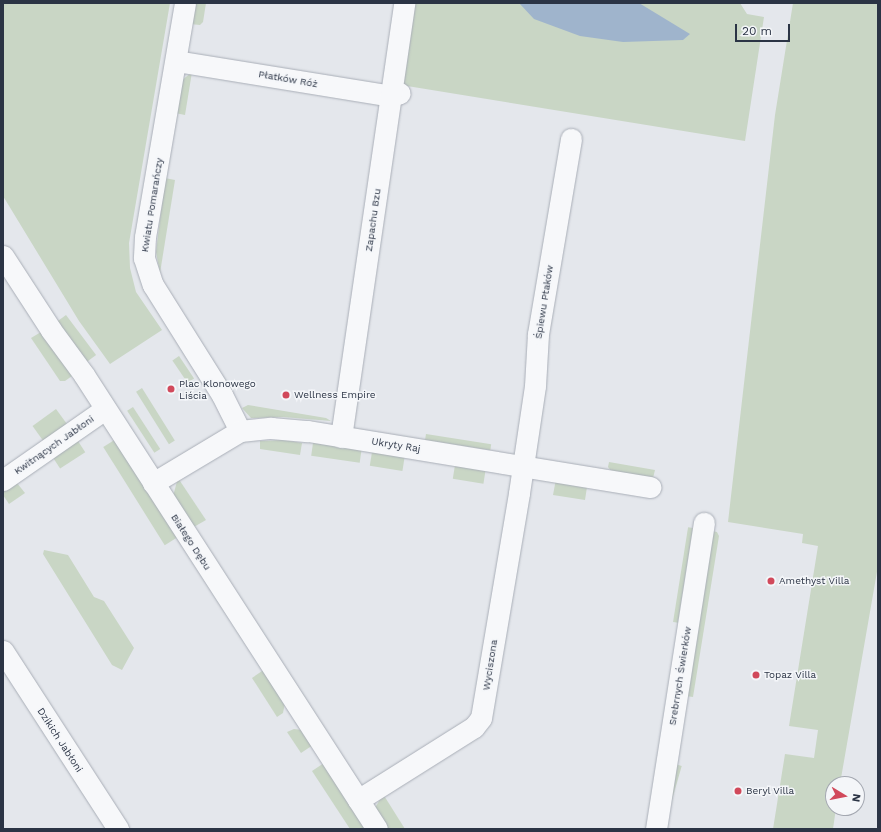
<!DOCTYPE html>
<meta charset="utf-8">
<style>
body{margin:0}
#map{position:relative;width:881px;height:832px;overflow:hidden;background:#e4e7ec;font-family:"Work Sans",sans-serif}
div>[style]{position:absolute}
.green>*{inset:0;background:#c9d6c5;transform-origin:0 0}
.water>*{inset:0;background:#9fb4cc}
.roads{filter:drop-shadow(0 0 1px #a9aeb7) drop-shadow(0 0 1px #a9aeb7)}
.street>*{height:21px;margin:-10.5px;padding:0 10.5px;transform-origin:10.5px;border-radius:10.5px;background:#f7f8fa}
.dots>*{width:11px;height:11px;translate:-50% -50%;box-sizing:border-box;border:2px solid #f4f6f9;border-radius:50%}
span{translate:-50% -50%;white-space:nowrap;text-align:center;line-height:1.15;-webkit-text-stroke:3px #f4f6f9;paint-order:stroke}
.street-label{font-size:10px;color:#2b3445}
.poi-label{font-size:10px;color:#2b3445}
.left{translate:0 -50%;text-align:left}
.frame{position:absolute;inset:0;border:4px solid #2b3445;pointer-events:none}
.north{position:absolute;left:825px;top:776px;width:40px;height:40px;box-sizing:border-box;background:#f4f6f9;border:1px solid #a4a8b1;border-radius:50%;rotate:100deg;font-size:11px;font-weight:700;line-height:16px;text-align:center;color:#2b3445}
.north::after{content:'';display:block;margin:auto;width:14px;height:18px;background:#d1495b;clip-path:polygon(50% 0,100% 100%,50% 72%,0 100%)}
.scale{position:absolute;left:735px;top:24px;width:55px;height:18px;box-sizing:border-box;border:2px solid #2b3445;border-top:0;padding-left:5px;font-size:12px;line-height:14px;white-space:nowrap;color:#2b3445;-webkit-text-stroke:3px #f4f6f9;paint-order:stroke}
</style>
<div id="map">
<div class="green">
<div style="clip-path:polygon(3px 3px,170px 3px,129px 243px,130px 268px,136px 292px,162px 330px,110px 364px,79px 321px,3px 196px)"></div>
<div style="clip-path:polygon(193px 3px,206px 3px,203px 22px,200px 25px,190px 24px)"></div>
<div style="clip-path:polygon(411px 3px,740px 3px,747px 14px,764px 17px,745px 141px,401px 85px)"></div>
<div style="clip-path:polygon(793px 3px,878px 3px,878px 566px,840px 784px,833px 784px,833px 808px,836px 808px,833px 829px,773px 829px,785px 754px,814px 758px,818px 730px,789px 726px,818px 546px,802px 543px,803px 534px,728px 522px,775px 115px)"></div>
<div style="clip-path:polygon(192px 72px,185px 115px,175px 113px,181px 81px)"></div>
<div style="clip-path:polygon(165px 178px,175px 180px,160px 273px,156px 252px)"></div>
<div style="left:66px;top:315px;width:50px;height:11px;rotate:53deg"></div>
<div style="clip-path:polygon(41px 332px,72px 376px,65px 381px,60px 381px,31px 338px)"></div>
<div style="left:179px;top:356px;width:27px;height:8px;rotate:56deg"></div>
<div style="left:142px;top:388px;width:62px;height:7px;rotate:58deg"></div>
<div style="clip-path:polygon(248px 405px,326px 418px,331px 421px,283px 417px,251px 418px,242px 408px)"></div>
<div style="left:133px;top:407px;width:50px;height:7px;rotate:57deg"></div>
<div style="left:56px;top:409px;width:19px;height:29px;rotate:54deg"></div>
<div style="left:426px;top:434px;width:66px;height:6px;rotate:9deg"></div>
<div style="left:76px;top:438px;width:17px;height:30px;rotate:57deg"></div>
<div style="left:116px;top:439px;width:116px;height:15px;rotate:58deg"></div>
<div style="clip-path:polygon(284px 440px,302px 443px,300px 455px,260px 449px,260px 441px)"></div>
<div style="left:313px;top:443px;width:49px;height:13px;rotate:8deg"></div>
<div style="left:372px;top:452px;width:33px;height:14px;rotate:9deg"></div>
<div style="clip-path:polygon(609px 462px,655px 470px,653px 478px,611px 471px,608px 467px)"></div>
<div style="left:455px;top:465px;width:31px;height:14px;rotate:9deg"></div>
<div style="clip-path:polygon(178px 478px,206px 520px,192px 528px,173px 496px)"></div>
<div style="clip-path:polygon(556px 479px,587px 487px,585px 500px,553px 495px)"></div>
<div style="clip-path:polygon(17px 483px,25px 493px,9px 504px,3px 495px,3px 487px)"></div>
<div style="left:693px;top:528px;width:96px;height:5px;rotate:99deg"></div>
<div style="clip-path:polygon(712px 531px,717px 532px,719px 536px,693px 697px,686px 696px)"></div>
<div style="clip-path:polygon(44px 550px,68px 555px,94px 597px,104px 601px,134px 648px,122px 670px,112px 665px,43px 554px)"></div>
<div style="clip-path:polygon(265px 669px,285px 703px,283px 713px,277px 717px,252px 678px)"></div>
<div style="clip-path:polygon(294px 729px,302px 730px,313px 745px,301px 753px,287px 732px)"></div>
<div style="clip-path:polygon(324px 763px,368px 829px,350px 829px,312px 771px)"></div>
<div style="left:675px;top:764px;width:7px;height:66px;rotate:16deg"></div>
<div style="clip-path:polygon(383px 794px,405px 829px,386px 829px,375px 808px)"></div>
</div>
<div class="water">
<div style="clip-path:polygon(519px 3px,639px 3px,690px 34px,683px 40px,623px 42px,580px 36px,534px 19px)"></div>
</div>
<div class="roads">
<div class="street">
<div style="left:185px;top:3px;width:237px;rotate:99.7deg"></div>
<div style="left:145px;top:237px;width:21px;rotate:93deg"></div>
<div style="left:144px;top:258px;width:28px;rotate:72deg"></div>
<div style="left:153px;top:285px;width:130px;rotate:57.9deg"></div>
<div style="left:222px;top:395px;width:40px;rotate:63.4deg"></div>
<div style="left:176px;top:61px;width:218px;rotate:9.2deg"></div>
<div style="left:391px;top:96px;width:9px;rotate:-18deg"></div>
<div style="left:3px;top:256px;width:88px;rotate:57deg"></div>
<div style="left:51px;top:330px;width:56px;rotate:53.7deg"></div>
<div style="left:84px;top:375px;width:540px;rotate:57.16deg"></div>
<div style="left:341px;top:437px;width:439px;rotate:-81.7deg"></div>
<div style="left:3px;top:480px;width:124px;rotate:-34.8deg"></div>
<div style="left:153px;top:483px;width:101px;rotate:-30.9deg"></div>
<div style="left:240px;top:431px;width:31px;rotate:-6deg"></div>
<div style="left:271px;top:428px;width:37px;rotate:5deg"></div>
<div style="left:308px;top:431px;width:347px;rotate:9.3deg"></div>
<div style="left:3px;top:651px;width:212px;rotate:57.1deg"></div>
<div style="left:358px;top:800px;width:137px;rotate:-32.2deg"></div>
<div style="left:474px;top:727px;width:11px;rotate:-52deg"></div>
<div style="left:481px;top:718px;width:228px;rotate:-80.4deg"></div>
<div style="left:519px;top:493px;width:108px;rotate:-81.5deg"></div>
<div style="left:535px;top:386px;width:52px;rotate:-86.7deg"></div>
<div style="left:538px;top:334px;width:198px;rotate:-80.4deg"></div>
<div style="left:656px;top:829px;width:310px;rotate:-81.1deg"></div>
</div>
</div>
<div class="dots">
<div style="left:171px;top:389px;background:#d1495b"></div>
<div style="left:286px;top:395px;background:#d1495b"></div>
<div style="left:771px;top:581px;background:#d1495b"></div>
<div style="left:756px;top:675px;background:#d1495b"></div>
<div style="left:738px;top:791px;background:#d1495b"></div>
</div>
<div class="street-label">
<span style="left:288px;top:79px;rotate:10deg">Płatków Róż</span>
<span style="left:152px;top:205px;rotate:-81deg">Kwiatu Pomarańczy</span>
<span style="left:373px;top:220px;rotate:-82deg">Zapachu Bzu</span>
<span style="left:544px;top:302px;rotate:-81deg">Śpiewu Ptaków</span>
<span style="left:54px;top:445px;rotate:-35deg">Kwitnących Jabłoni</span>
<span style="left:396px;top:445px;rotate:9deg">Ukryty Raj</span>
<span style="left:191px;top:542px;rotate:57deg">Białego Dębu</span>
<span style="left:490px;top:665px;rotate:-81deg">Wyciszona</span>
<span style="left:680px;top:676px;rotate:-81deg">Srebrnych Świerków</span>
<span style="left:60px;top:740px;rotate:57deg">Dzikich Jabłoni</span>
</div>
<div class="poi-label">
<span class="left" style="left:179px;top:389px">Plac Klonowego<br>Liścia</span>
<span class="left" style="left:294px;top:395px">Wellness Empire</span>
<span class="left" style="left:779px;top:581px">Amethyst Villa</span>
<span class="left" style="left:764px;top:675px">Topaz Villa</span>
<span class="left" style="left:746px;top:791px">Beryl Villa</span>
</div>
<div class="frame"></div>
<div class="north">N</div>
<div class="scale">20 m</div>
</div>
